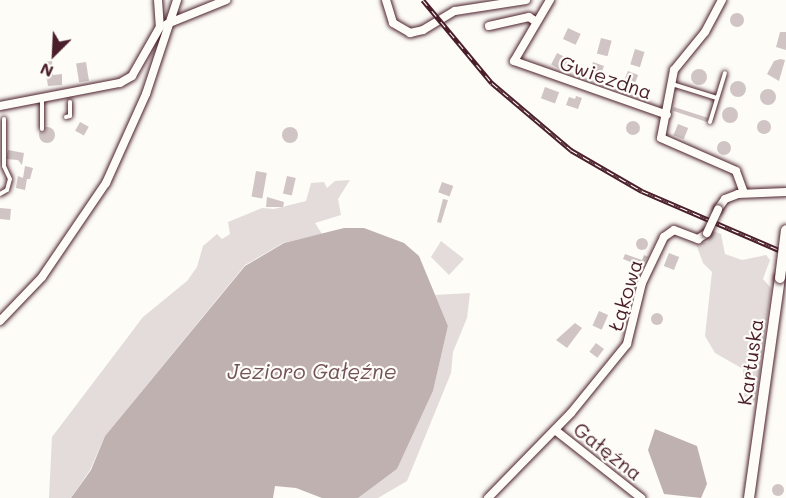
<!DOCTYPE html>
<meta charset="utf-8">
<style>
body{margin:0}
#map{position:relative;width:786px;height:498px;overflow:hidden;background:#fdfcf7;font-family:Mali,sans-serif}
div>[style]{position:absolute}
.green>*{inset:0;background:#e3dcda}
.water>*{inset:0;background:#c0b1b1}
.building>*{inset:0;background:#d0c5c4;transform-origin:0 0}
.round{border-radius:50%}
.roads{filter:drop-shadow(0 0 2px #4a1f2b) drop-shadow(0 0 2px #4a1f2b)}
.lane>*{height:4px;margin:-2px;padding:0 2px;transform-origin:2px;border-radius:2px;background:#fdfcf7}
.street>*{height:8px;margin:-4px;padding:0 4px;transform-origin:4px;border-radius:4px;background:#fdfcf7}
.secondary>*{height:10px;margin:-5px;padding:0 5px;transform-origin:5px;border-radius:5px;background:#fdfcf7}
.rail>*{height:4.5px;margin-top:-2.25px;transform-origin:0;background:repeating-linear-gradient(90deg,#fdfcf7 0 7px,#4a1f2b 0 14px);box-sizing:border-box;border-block:2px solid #4a1f2b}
.bridges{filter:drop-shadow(0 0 2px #4a1f2b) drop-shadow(0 0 2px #4a1f2b)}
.street-bridge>*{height:8px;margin:-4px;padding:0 4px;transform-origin:4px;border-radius:4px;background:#fdfcf7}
.secondary-bridge>*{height:10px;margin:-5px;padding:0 5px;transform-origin:5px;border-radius:5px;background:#fdfcf7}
span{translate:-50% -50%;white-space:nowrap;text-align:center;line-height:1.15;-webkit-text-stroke:4.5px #fdfcf7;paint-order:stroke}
.street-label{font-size:20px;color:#4a1f2b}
.water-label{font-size:21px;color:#73525a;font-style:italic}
.north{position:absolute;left:24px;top:24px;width:60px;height:60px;-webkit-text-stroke:4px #fdfcf7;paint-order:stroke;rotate:204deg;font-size:16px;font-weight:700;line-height:24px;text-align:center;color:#4a1f2b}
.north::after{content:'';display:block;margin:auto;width:21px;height:27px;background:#4a1f2b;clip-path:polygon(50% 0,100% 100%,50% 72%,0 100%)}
</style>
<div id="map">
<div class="green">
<div style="clip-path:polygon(350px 180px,338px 199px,341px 215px,315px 223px,322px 234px,283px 243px,245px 265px,105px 436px,90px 470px,71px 498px,49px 498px,52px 437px,143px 317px,187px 281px,197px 267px,203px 246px,217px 234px,222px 239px,230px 234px,228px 222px,262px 208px,274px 209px,306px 201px,311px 183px,324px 182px,327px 188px,335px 181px)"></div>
<div style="clip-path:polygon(713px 231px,721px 234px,725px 254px,742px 260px,766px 255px,770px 260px,763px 279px,771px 288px,756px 401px,744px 397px,743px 369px,715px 353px,705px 336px,712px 272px,703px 263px,696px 244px,708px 242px)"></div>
<div style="clip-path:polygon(441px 241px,464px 259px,449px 275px,431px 257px)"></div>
<div style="clip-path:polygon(470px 293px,467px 318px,453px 352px,451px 373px,407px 481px,378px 498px,358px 498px,397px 469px,433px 391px,448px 326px,435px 295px)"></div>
</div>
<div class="water">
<div style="clip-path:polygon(344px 228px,364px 228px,404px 243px,419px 256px,448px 326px,433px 391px,397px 469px,358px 498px,322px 498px,296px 488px,275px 486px,273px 498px,71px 498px,91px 470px,105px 436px,245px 266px,284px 243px)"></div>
<div style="clip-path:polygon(655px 429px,697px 446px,707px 484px,701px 498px,664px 494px,648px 450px)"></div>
</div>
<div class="building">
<div class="round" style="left:730px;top:13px;width:14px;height:14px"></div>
<div style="left:568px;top:28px;width:14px;height:12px;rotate:25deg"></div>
<div style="clip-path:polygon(780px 32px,786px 32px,786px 50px,776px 47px)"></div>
<div style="left:601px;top:38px;width:11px;height:16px;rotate:15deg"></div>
<div style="left:635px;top:49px;width:10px;height:16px;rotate:17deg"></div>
<div style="left:557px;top:53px;width:13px;height:13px;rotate:27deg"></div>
<div style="clip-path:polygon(780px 59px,785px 60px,779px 81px,767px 74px,774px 61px)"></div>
<div style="clip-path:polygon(52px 61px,53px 75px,62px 74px,62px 85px,48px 86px,44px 62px)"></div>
<div style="left:86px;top:62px;width:19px;height:10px;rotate:81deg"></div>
<div style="clip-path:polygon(593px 62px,604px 66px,599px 80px,589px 77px)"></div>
<div class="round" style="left:691px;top:69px;width:16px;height:16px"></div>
<div style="left:628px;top:71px;width:11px;height:16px;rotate:22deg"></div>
<div class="round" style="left:730px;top:81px;width:16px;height:16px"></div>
<div style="left:545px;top:87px;width:15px;height:12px;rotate:20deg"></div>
<div class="round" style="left:760px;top:89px;width:16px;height:16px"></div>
<div style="clip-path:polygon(576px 96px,582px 98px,578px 109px,566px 105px,569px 97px,575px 99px)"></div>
<div class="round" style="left:722px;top:107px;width:16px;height:16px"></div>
<div style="left:674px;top:107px;width:36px;height:4px;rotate:18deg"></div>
<div class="round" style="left:757px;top:120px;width:14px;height:14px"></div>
<div class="round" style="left:626px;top:121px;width:14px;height:14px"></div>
<div style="left:80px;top:122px;width:10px;height:10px;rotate:29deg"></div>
<div style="left:678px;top:124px;width:11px;height:12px;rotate:22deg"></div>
<div class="round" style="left:282px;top:127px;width:16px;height:16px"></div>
<div class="round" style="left:39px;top:127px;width:16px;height:16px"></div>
<div class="round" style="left:717px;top:141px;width:14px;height:14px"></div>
<div style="clip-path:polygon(8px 150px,24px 153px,22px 165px,18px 160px,6px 159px)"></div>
<div style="clip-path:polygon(25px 166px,33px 168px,30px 179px,27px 179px,25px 190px,16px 188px,18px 176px,23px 178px)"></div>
<div style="left:256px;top:171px;width:11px;height:26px;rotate:10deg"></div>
<div style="left:287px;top:176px;width:9px;height:18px;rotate:13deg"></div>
<div style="left:442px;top:182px;width:12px;height:11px;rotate:20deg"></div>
<div style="clip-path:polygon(267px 197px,284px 202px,283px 207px,266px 207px)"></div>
<div style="clip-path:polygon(443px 199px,448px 200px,441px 223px,437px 222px)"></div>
<div style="left:0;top:208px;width:11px;height:11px;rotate:5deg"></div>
<div class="round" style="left:636px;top:238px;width:12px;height:12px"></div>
<div style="left:669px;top:253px;width:11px;height:14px;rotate:22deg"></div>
<div style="clip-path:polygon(625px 254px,642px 260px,644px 255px,648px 257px,640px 266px,623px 259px)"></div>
<div style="left:599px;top:311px;width:10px;height:16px;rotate:24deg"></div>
<div class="round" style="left:651px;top:313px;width:12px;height:12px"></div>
<div style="clip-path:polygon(575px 323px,582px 328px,567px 348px,556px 340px)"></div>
<div style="left:596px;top:343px;width:10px;height:11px;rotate:37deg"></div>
<div class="round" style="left:772px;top:484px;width:12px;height:12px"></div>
</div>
<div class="roads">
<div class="lane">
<div style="left:672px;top:84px;width:47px;rotate:17.3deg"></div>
<div style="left:42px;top:100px;width:29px;rotate:90deg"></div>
<div style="left:66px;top:117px;width:4px;rotate:-14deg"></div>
<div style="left:70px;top:116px;width:14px;rotate:-90deg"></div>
<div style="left:710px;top:122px;width:51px;rotate:-73deg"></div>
<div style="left:0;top:194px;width:8px;rotate:-30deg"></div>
<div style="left:7px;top:190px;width:11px;rotate:-75deg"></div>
<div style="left:10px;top:179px;width:14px;rotate:-115deg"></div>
<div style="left:4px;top:166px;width:47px;rotate:-90deg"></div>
</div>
<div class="street">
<div style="left:158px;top:0;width:27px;rotate:86deg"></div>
<div style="left:386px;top:0;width:24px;rotate:73deg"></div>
<div style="left:393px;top:23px;width:20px;rotate:30deg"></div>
<div style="left:410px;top:33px;width:13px;rotate:-13deg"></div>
<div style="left:423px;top:30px;width:37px;rotate:-31deg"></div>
<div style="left:455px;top:11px;width:72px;rotate:-8.8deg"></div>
<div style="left:550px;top:0;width:71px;rotate:120.5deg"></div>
<div style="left:514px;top:61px;width:162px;rotate:19.4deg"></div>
<div style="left:722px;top:0;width:36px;rotate:118deg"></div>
<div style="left:705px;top:32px;width:49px;rotate:129.2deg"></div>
<div style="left:674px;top:70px;width:69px;rotate:100.8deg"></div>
<div style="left:661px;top:138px;width:82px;rotate:23.7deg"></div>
<div style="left:736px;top:171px;width:23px;rotate:70deg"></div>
<div style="left:167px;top:24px;width:64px;rotate:-22.1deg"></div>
<div style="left:489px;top:26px;width:41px;rotate:-12.7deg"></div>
<div style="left:529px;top:17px;width:7px;rotate:34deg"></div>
<div style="left:0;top:106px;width:122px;rotate:-10.9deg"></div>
<div style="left:120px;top:83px;width:14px;rotate:-30deg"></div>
<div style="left:132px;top:76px;width:56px;rotate:-60.3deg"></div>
<div style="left:718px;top:209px;width:12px;rotate:-55deg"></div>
<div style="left:725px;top:199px;width:14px;rotate:-21deg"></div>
<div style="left:738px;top:194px;width:48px;rotate:-2.4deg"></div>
<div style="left:0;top:321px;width:61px;rotate:-46.3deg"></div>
<div style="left:42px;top:277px;width:114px;rotate:-55.8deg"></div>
<div style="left:106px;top:183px;width:98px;rotate:-65.8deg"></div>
<div style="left:146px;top:94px;width:99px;rotate:-71.7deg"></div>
<div style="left:555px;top:430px;width:110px;rotate:38.3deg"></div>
<div style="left:488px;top:498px;width:119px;rotate:-45.7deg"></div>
<div style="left:571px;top:413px;width:89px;rotate:-50.9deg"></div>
<div style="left:627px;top:344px;width:63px;rotate:-76.2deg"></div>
<div style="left:642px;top:283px;width:51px;rotate:-64.4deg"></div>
<div style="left:664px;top:237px;width:12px;rotate:-35deg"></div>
<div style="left:674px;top:230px;width:26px;rotate:21deg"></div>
<div style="left:698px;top:239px;width:11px;rotate:-34deg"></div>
</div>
<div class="secondary">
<div style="left:749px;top:498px;width:222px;rotate:-82deg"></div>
</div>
</div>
<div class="rail">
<div style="left:423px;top:0;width:108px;rotate:50.3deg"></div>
<div style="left:492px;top:83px;width:104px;rotate:40.3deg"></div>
<div style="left:571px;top:150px;width:82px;rotate:30deg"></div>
<div style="left:642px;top:191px;width:157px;rotate:23.3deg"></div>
</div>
<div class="bridges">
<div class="street-bridge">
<div style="left:707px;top:233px;width:26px;rotate:-65deg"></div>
</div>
<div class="secondary-bridge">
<div style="left:780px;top:278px;width:48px;rotate:-82.9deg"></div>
</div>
</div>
<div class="street-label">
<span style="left:606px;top:77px;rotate:19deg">Gwiezdna</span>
<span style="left:625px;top:295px;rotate:-73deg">Łąkowa</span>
<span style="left:750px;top:362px;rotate:-82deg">Kartuska</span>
<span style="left:608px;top:451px;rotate:38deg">Gałęźna</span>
</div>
<div class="water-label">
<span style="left:312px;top:371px">Jezioro Gałęźne</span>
</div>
<div class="north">N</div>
</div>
